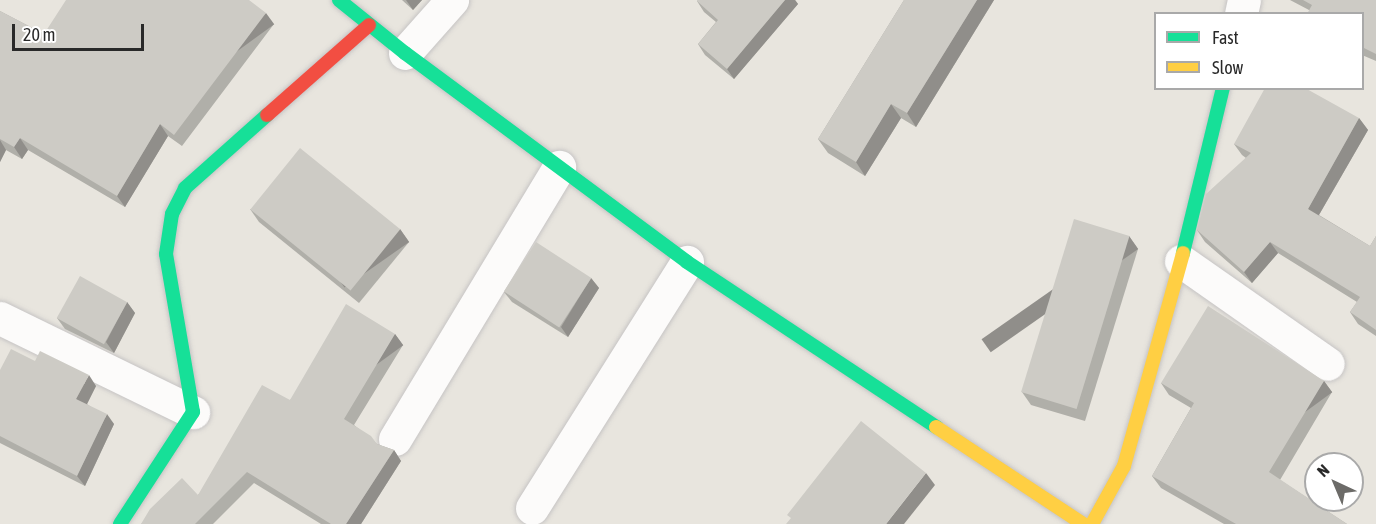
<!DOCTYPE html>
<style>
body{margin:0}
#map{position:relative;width:1376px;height:524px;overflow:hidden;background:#e8e5de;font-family:"Asap Condensed",sans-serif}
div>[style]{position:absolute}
.roads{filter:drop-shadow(0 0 2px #c6c4c4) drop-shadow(0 0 2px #c6c4c4)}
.street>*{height:33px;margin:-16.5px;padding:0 16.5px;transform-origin:16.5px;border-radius:16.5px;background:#fcfbfa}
.fast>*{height:14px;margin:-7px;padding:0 7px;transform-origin:7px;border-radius:7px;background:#16e098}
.slow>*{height:14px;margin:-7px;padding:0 7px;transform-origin:7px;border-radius:7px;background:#ffcf43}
.jam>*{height:14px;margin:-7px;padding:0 7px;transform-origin:7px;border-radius:7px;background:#f24e42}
.wall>*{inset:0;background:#b0afa9}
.shaded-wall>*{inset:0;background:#908e8a;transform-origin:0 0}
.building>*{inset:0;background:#cdcbc5;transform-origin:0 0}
span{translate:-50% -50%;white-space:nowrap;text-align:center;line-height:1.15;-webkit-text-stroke:4.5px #fff;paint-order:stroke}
.legend{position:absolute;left:1154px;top:12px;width:210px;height:78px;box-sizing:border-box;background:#fff;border:2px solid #a9a9a9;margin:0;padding:8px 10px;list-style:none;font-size:18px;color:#292929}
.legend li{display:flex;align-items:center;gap:12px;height:30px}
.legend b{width:30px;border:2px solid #a9a9a9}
.north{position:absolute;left:1304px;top:452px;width:60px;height:60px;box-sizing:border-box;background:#fff;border:2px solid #a9a9a9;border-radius:50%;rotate:316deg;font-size:16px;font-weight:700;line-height:24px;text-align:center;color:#292929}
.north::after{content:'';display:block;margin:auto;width:21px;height:27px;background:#6c6b68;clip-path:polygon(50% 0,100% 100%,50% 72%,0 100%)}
.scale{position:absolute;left:12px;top:24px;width:132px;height:27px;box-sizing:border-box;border:3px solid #292929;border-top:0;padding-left:8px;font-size:18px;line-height:21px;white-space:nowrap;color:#292929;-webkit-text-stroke:4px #fff;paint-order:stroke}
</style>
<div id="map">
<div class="roads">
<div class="street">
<div style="left:1241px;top:14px;width:14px;rotate:-78deg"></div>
<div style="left:405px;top:53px;width:71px;rotate:-48.4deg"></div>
<div style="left:1181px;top:261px;width:179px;rotate:35deg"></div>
<div style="left:0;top:318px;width:215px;rotate:26deg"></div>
<div style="left:395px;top:439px;width:318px;rotate:-58.9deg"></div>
<div style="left:532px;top:508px;width:291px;rotate:-57.8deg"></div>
</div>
<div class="fast">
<div style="left:339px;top:0;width:85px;rotate:38.8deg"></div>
<div style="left:405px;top:53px;width:351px;rotate:36.5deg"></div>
<div style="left:687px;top:262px;width:299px;rotate:33.5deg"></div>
<div style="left:1183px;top:253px;width:170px;rotate:-76.4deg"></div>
<div style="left:120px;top:524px;width:134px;rotate:-56.9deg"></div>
<div style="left:193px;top:412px;width:160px;rotate:-99.7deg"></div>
<div style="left:166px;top:254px;width:40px;rotate:-81.5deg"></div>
<div style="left:172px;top:214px;width:29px;rotate:-63deg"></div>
<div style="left:185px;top:188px;width:110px;rotate:-41.7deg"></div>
</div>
<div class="slow">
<div style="left:936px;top:427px;width:176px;rotate:33.4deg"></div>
<div style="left:1092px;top:524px;width:66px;rotate:-61.1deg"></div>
<div style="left:1124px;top:466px;width:221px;rotate:-74.5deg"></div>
</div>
<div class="jam">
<div style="left:267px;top:115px;width:136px;rotate:-41.4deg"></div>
</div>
</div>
<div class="wall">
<div style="clip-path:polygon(402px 0,422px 0,413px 10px)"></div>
<div style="clip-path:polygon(698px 0,795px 0,798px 4px,734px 79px,705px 55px,698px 44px,716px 22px,704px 12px,697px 1px)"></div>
<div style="clip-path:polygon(904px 0,994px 0,916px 127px,901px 118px,865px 176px,828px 153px,818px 139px)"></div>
<div style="clip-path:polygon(1290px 0,1376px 0,1376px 61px,1362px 55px,1362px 14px,1309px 10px)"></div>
<div style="clip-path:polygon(0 11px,44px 34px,274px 24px,182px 146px,168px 136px,125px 207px,28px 150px,22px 159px,6px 150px,0 162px)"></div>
<div style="clip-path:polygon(1359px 118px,1368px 130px,1319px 215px,1370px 246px,1376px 236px,1376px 336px,1358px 324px,1350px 312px,1357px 302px,1278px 253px,1252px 283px,1205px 242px,1197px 230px,1246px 158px,1242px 155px,1234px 144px)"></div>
<div style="clip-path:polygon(250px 209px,400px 229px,409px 242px,359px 303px,259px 222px)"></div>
<div style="clip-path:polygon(1129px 236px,1138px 249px,1085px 421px,1031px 405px,1022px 392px)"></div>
<div style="clip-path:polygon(591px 278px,599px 288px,568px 337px,512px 302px,504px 292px)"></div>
<div style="clip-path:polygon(127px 302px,135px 313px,114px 353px,65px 329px,57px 318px)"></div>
<div style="clip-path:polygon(395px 334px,403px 345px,354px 425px,377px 444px,394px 450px,401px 461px,361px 524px,321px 524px,254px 483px,213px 524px,141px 524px,198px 495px,290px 400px)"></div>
<div style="clip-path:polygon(0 370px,96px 386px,87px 404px,114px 424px,85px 486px,0 443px)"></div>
<div style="clip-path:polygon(1324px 381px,1332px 392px,1280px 480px,1347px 524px,1224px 524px,1161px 488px,1152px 476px,1191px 408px,1169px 395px,1161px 383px)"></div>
</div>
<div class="shaded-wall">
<div style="clip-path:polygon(406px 0,422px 0,413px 10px)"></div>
<div style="clip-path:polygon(785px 0,795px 0,798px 4px,734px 79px,727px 69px)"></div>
<div style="clip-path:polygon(977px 0,994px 0,916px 127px,907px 113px)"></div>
<div style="left:266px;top:13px;width:14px;height:153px;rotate:54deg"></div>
<div style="clip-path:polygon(891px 104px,901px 118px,865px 176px,856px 162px)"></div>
<div style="clip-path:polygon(1359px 118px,1368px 130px,1316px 220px,1308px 209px)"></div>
<div style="clip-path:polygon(160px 124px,168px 136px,125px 207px,117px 196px)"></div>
<div style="clip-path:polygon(20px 138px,28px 150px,22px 159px,14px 147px)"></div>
<div style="clip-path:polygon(0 140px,6px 150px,0 162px)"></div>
<div style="left:400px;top:229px;width:16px;height:79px;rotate:55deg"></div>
<div style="left:1129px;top:236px;width:16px;height:180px;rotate:55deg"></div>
<div style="clip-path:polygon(1270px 242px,1278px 253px,1252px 283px,1244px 272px)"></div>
<div style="clip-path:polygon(591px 278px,599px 288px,568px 337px,561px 327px)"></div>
<div style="clip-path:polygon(127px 302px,135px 313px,114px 353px,106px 342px)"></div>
<div style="left:395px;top:334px;width:14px;height:99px;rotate:54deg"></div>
<div style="clip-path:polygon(89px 375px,96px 386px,84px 410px,76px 399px)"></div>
<div style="left:1324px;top:381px;width:14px;height:106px;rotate:54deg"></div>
<div style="clip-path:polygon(107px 414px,114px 424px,85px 486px,77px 476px)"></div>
<div style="clip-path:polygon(394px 450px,401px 461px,361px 524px,346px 524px)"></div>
<div style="clip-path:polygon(926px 473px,935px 485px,904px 524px,886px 524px)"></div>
</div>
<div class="building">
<div style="clip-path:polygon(66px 0,249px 0,266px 13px,174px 135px,160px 124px,117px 196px,20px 138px,14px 147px,0 139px,0 11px,44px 34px)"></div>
<div style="clip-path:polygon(698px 0,785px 0,727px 69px,698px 44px,718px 20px,697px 1px)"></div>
<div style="clip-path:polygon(904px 0,977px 0,907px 113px,891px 104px,856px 162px,818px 139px)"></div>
<div style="clip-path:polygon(1303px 0,1376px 0,1376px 54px,1362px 47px,1362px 14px,1307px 14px,1312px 5px)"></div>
<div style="clip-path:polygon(1265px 88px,1305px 88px,1359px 118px,1308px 209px,1370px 246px,1376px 236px,1376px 330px,1350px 312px,1360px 297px,1270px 242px,1244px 272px,1197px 230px,1206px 194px,1251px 153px,1234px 144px)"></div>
<div style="left:300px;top:148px;width:129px;height:79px;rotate:39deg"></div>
<div style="left:1074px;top:219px;width:58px;height:181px;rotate:17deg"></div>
<div style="left:536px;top:242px;width:66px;height:59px;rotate:33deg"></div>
<div style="left:80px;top:276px;width:54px;height:48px;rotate:29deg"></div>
<div style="clip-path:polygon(346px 304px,395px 334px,344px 419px,371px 436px,377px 444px,394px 450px,346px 524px,331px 524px,247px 472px,195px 524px,141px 524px,150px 509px,182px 478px,198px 495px,262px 385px,290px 400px)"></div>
<div style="clip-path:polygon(1208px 306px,1324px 381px,1269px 472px,1347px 524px,1236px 524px,1152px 476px,1194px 403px,1161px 383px)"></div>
<div style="clip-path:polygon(11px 349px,35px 361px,40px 351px,89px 375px,76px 399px,107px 414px,77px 476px,0 436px,0 370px)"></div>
<div style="clip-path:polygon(861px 421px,926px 473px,886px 524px,786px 524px,791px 518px,787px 515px)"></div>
</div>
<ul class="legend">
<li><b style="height:8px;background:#16e098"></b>Fast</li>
<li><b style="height:8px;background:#ffcf43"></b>Slow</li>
</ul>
<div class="north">N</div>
<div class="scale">20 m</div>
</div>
